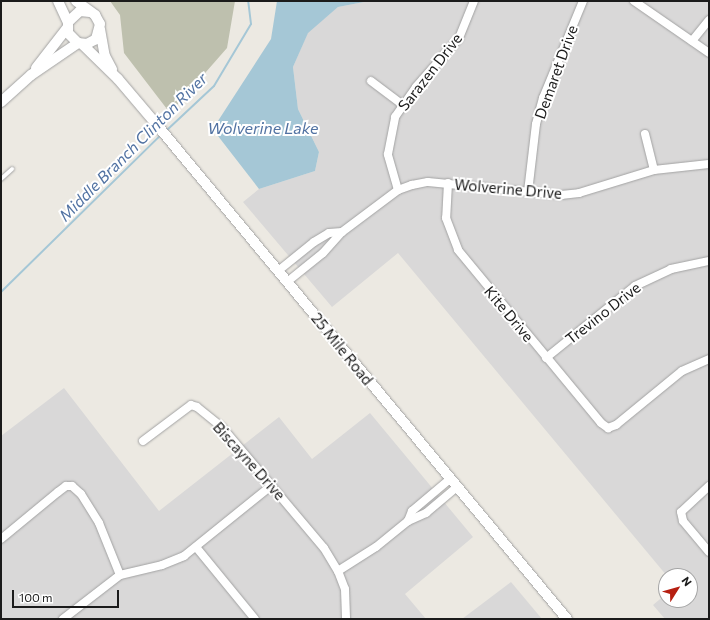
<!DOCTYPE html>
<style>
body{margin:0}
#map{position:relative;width:710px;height:620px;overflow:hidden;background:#ece9e2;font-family:Commissioner,sans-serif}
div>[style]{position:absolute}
.residential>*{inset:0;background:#d9d8d8}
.construction>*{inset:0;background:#bec0ae}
.water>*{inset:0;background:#a5c7d6}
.stream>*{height:2px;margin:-1px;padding:0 1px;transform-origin:1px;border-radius:1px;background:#a5c7d6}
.roads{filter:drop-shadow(0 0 1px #a2a2a2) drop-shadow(0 0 1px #a2a2a2)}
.service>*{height:4px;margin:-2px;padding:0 2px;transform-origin:2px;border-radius:2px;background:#fff}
.minor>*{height:8px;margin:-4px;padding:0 4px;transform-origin:4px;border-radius:4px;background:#fff}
.tertiary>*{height:10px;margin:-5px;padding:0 5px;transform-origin:5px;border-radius:5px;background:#fff}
span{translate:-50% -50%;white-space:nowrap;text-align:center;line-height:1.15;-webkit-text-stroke:4px #fff;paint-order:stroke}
.street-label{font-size:15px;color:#1b1b1b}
.water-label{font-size:16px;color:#5172a2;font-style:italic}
.frame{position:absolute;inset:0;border:2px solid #1b1b1b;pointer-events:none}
.north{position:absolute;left:658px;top:568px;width:40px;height:40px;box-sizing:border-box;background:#fff;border:1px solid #a4a4a4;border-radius:50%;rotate:53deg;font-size:11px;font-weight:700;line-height:16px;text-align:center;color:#1b1b1b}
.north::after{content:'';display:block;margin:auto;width:14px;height:18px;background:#b61f11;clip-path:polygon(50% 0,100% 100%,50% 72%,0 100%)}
.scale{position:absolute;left:12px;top:590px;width:107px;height:18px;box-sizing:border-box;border:2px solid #1b1b1b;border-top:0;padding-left:5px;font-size:12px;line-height:14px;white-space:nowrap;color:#1b1b1b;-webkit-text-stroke:3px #fff;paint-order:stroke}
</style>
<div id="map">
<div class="residential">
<div style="clip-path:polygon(369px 1px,709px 1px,709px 619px,665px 619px,653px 605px,666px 594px,666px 600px,690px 600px,690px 576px,667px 576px,398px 253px,332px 307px,243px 202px,259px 189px,315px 171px,319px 152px,298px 109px,293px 67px,308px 32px,338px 7px)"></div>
<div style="clip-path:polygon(64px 388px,159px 511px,279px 417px,312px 459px,370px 413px,473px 537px,405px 594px,426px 619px,1px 619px,1px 436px)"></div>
<div style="clip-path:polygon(511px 582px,542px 619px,462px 619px)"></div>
</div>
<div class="construction">
<div style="clip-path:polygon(110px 1px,235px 1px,227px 48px,170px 113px,124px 53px,120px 15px)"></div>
</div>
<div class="water">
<div style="clip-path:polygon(277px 1px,399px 1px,369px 1px,338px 7px,308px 33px,293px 67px,298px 109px,319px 152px,315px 171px,259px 189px,218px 136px,216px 124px,271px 39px)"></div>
</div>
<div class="stream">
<div style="left:167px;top:130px;width:64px;rotate:-43.1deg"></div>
<div style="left:214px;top:86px;width:72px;rotate:-59.2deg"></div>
<div style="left:251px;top:24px;width:23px;rotate:-97deg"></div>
<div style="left:1px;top:292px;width:226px;rotate:-44.5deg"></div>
</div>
<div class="roads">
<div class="service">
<div style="left:1px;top:179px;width:15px;rotate:-42deg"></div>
</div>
<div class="minor">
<div style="left:634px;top:1px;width:91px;rotate:34.7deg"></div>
<div style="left:692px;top:41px;width:27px;rotate:-51deg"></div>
<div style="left:371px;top:81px;width:39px;rotate:37deg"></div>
<div style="left:645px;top:134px;width:37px;rotate:76deg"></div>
<div style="left:448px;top:183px;width:35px;rotate:93deg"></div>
<div style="left:446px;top:218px;width:34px;rotate:69deg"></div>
<div style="left:458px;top:250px;width:224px;rotate:50.4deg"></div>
<div style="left:601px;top:423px;width:9px;rotate:36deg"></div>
<div style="left:608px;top:428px;width:9px;rotate:-21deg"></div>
<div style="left:616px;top:425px;width:85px;rotate:-39.3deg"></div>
<div style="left:682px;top:371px;width:30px;rotate:-24deg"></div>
<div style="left:398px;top:190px;width:37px;rotate:-106deg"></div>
<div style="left:388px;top:154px;width:38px;rotate:-79deg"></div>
<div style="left:395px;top:117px;width:37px;rotate:-55deg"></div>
<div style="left:416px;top:87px;width:65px;rotate:-48.7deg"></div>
<div style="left:459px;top:38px;width:40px;rotate:-68deg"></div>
<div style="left:528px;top:192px;width:68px;rotate:-83.3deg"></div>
<div style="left:536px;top:124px;width:27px;rotate:-75deg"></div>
<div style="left:543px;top:98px;width:105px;rotate:-67.6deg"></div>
<div style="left:278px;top:271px;width:46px;rotate:-38.9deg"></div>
<div style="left:314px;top:242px;width:17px;rotate:-31deg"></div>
<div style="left:329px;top:233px;width:13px;rotate:-4deg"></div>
<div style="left:287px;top:282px;width:46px;rotate:-38.9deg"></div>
<div style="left:323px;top:253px;width:28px;rotate:-48deg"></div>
<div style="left:342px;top:232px;width:70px;rotate:-36.9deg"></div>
<div style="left:398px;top:190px;width:15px;rotate:-20deg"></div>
<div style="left:412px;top:185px;width:16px;rotate:-11deg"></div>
<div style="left:428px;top:182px;width:134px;rotate:5.6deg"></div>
<div style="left:561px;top:195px;width:18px;rotate:-6deg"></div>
<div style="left:579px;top:193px;width:78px;rotate:-17deg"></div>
<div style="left:654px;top:170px;width:55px;rotate:-6.2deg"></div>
<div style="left:546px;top:358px;width:114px;rotate:-39deg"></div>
<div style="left:635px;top:286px;width:40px;rotate:-25deg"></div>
<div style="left:671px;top:269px;width:39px;rotate:-12deg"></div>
<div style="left:143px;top:441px;width:60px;rotate:-36.9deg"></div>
<div style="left:191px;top:405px;width:6px;rotate:18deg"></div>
<div style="left:197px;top:407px;width:32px;rotate:39deg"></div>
<div style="left:222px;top:427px;width:158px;rotate:49.9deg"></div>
<div style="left:324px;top:548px;width:27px;rotate:59deg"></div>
<div style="left:338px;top:571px;width:19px;rotate:69deg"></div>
<div style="left:345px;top:589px;width:30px;rotate:88deg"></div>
<div style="left:709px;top:486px;width:38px;rotate:137deg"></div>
<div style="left:681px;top:512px;width:9px;rotate:77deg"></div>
<div style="left:683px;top:521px;width:40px;rotate:50deg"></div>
<div style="left:408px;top:521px;width:11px;rotate:-68deg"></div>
<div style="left:412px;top:511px;width:50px;rotate:-40.1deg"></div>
<div style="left:1px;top:539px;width:74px;rotate:-39.5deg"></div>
<div style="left:58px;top:492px;width:10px;rotate:-37deg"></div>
<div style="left:66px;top:486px;width:6px"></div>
<div style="left:72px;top:486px;width:12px;rotate:42deg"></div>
<div style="left:81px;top:494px;width:34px;rotate:58deg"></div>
<div style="left:99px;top:523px;width:56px;rotate:68deg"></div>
<div style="left:196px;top:547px;width:93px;rotate:50.7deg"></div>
<div style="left:338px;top:571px;width:45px;rotate:-32.3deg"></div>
<div style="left:376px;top:547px;width:41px;rotate:-39.1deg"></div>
<div style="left:408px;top:521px;width:20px;rotate:-24deg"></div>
<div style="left:426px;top:513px;width:40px;rotate:-40deg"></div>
<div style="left:63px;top:619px;width:72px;rotate:-37.7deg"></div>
<div style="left:120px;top:575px;width:43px;rotate:-13.4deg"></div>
<div style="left:162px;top:565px;width:24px;rotate:-22deg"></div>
<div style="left:184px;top:556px;width:113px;rotate:-38.9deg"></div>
</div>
<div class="tertiary">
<div style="left:58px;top:1px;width:23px;rotate:65deg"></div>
<div style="left:76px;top:1px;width:24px;rotate:36deg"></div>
<div style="left:95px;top:15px;width:10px;rotate:61deg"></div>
<div style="left:100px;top:24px;width:16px;rotate:105deg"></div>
<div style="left:96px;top:39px;width:10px;rotate:151deg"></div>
<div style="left:87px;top:44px;width:9px;rotate:-174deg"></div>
<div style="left:78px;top:43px;width:14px;rotate:-135deg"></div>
<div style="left:68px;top:33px;width:11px;rotate:-90deg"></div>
<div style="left:68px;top:22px;width:16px;rotate:-43deg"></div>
<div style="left:80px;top:11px;width:10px;rotate:6deg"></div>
<div style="left:100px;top:29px;width:27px;rotate:80deg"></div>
<div style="left:105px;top:56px;width:15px;rotate:62deg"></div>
<div style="left:82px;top:44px;width:50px;rotate:44.2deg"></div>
<div style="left:118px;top:79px;width:60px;rotate:49.7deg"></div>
<div style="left:157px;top:125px;width:642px;rotate:50.31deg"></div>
<div style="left:36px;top:68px;width:51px;rotate:-52.2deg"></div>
<div style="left:1px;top:102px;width:40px;rotate:-42deg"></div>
<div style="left:31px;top:75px;width:57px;rotate:-34.2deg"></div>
</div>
</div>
<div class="street-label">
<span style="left:430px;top:72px;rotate:-52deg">Sarazen Drive</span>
<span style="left:556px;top:72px;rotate:-70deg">Demaret Drive</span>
<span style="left:508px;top:189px;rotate:5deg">Wolverine Drive</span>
<span style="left:603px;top:313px;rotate:-38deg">Trevino Drive</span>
<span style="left:509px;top:314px;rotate:50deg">Kite Drive</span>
<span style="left:342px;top:349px;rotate:51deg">25 Mile Road</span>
<span style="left:249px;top:461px;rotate:48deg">Biscayne Drive</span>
</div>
<div class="water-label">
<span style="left:263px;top:128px">Wolverine Lake</span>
<span style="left:133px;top:147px;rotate:-45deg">Middle Branch Clinton River</span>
</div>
<div class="frame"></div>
<div class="north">N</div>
<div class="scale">100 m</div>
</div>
